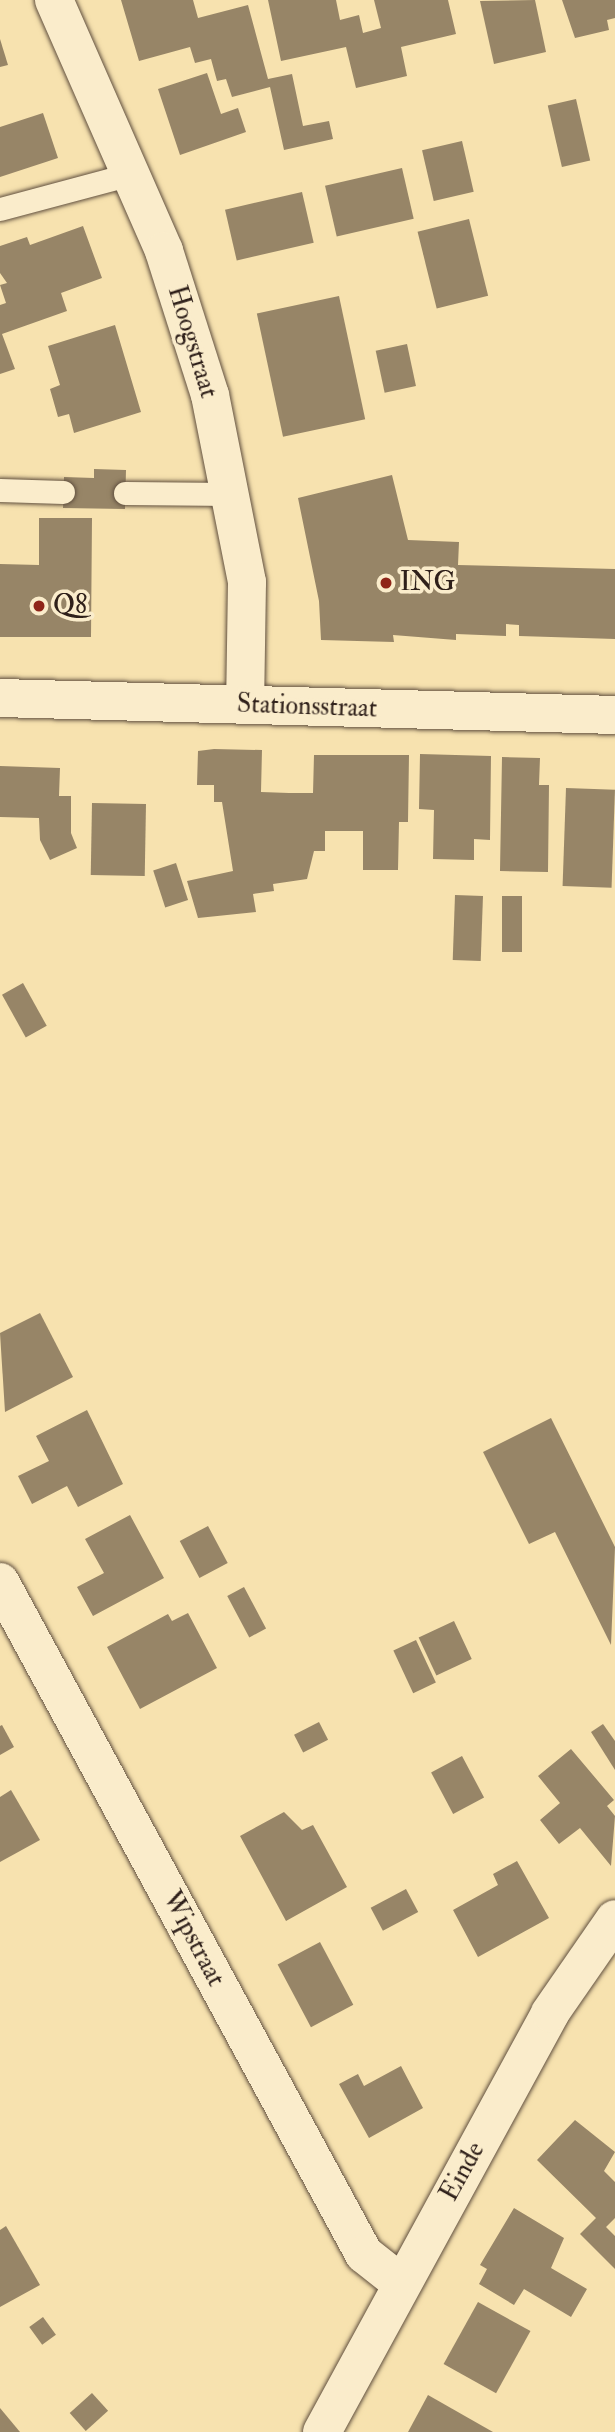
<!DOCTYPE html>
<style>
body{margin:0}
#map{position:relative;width:615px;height:2432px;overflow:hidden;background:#f7e2af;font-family:"IM FELL Double Pica",serif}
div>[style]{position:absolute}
.building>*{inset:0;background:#978567;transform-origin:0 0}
.roads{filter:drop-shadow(0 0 2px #61503f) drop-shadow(0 0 2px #61503f)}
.service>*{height:23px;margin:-11.5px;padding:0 11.5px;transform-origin:11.5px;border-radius:11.5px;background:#faeccb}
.minor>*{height:38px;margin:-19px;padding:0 19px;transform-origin:19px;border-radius:19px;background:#faeccb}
.secondary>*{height:38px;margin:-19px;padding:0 19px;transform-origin:19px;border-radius:19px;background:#faeccb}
.dots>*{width:19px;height:19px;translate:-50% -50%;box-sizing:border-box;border:4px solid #faeccb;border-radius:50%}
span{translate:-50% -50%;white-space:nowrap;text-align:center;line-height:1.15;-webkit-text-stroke:7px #faeccb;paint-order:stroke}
.street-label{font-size:26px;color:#2f201a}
.poi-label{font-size:26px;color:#2f201a}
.left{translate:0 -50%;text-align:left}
</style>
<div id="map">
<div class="building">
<div style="clip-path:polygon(121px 0,193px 0,198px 18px,248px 5px,268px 79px,292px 74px,303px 126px,329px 121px,333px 139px,284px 150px,270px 87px,232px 97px,226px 79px,217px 81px,211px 59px,195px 63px,190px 47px,139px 61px)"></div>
<div style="clip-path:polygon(268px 0,336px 0,340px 20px,359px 15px,363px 33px,381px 28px,374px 0,448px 0,456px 34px,401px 47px,407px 76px,356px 88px,346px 47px,281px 61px)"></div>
<div style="clip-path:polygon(535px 0,546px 52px,494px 64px,480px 1px)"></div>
<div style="clip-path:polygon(562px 0,615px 0,615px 18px,607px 20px,609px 30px,575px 38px)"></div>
<div style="clip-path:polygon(0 39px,8px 65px,0 67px)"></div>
<div style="clip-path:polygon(207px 73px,221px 114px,238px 108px,246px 132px,180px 155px,158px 89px)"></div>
<div style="left:576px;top:99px;width:63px;height:29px;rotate:77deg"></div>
<div style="clip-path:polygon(43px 113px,58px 158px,0 177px,0 127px)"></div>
<div style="left:462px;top:141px;width:52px;height:41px;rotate:77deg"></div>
<div style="left:402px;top:168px;width:52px;height:79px;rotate:77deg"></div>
<div style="left:302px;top:192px;width:52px;height:79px;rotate:77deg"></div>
<div style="left:469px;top:219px;width:79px;height:53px;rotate:76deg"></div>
<div style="clip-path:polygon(83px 226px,102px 278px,61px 293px,67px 311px,2px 334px,15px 369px,0 374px,0 305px,6px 303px,0 285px,7px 283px,0 273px,0 246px,27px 237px,30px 245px)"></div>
<div style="left:339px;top:296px;width:126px;height:84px;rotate:78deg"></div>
<div style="clip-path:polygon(115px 325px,141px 412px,74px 433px,69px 414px,58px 417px,50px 389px,60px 385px,48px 346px)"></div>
<div style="left:407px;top:344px;width:43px;height:32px;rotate:78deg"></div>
<div style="clip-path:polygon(94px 469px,126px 470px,125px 509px,63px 508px,64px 477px,94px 478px)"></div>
<div style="clip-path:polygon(392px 475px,408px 540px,459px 542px,458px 565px,615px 569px,615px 639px,519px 636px,519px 625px,506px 624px,506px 636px,456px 634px,456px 640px,393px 635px,394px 642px,321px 640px,319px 601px,298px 498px)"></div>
<div style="clip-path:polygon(39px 518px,92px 518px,91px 637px,0 637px,0 564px,39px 565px)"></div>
<div style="clip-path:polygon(214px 749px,262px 750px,261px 792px,289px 793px,313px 793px,314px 755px,409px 755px,408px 822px,399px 822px,398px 870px,363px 870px,363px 831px,325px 831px,325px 851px,314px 851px,307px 879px,273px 884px,274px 891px,253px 894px,256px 912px,198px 918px,187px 881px,233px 871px,222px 802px,214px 802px,214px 785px,197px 785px,198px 751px)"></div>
<div style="clip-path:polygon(420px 754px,491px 756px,490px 840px,474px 839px,474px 860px,433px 859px,434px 810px,419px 809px)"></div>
<div style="clip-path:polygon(502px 757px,540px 758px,539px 785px,549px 785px,548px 872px,500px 871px)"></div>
<div style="clip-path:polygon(0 766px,60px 768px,59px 796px,71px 796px,71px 833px,77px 848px,50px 860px,40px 840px,39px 818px,0 817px)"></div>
<div style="left:566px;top:788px;width:49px;height:98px;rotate:2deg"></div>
<div style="left:92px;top:803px;width:54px;height:72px;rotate:1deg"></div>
<div style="left:176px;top:863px;width:39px;height:24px;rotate:72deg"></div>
<div style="left:455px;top:895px;width:28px;height:65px;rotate:2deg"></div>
<div style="left:502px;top:896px;width:20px;height:56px"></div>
<div style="left:23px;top:983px;width:49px;height:24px;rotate:61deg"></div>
<div style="clip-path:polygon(40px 1313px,73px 1377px,5px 1412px,0 1333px)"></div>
<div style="clip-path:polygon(87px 1410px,123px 1484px,78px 1507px,67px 1486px,32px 1504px,18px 1476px,49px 1461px,36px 1436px)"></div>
<div style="clip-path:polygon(551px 1418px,615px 1547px,611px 1645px,555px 1532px,529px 1544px,483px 1452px)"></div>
<div style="clip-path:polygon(130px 1515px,164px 1578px,93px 1616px,77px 1587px,104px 1573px,85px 1539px)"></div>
<div style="left:208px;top:1526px;width:42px;height:32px;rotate:62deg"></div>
<div style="left:244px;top:1587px;width:47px;height:19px;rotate:62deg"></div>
<div style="clip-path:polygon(188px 1613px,217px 1668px,140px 1709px,107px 1647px,168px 1614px,172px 1621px)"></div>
<div style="left:454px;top:1621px;width:42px;height:39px;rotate:65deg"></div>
<div style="left:416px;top:1640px;width:47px;height:25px;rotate:65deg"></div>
<div style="left:319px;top:1722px;width:20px;height:28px;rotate:63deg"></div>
<div style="clip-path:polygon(603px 1724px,615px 1741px,615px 1770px,591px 1732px)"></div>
<div style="clip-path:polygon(2px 1725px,14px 1747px,0 1755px,0 1726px)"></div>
<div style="clip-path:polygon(571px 1749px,614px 1800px,607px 1806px,615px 1816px,611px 1866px,580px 1828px,559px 1844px,540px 1820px,560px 1803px,538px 1776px)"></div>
<div style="left:462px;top:1756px;width:47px;height:35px;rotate:62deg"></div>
<div style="clip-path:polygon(11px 1790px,40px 1840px,0 1862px,0 1797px)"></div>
<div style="clip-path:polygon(284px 1812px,302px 1830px,313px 1825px,347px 1887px,286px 1921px,240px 1836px)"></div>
<div style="clip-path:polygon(517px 1861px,549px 1918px,478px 1957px,453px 1910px,498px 1885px,493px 1874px)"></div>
<div style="left:406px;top:1889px;width:26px;height:40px;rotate:62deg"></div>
<div style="left:320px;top:1942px;width:71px;height:48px;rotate:62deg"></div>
<div style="clip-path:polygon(401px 2066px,423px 2108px,369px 2138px,339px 2084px,358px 2074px,364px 2086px)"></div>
<div style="clip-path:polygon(575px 2120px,615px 2152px,604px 2171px,615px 2182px,615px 2218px,606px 2227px,615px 2236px,615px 2269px,580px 2234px,596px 2218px,537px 2160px)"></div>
<div style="clip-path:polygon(514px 2208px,564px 2238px,551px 2268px,587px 2289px,571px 2317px,524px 2289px,514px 2305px,479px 2284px,487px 2269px,480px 2265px)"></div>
<div style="clip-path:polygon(6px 2226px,40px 2285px,0 2307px,0 2230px)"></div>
<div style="left:478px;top:2302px;width:60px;height:71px;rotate:29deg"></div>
<div style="left:43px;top:2317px;width:22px;height:17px;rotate:54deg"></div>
<div style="left:92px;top:2393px;width:24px;height:30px;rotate:48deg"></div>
<div style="clip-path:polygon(428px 2395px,493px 2432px,408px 2432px)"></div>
<div style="clip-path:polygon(0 2408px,20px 2432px,0 2432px)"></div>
</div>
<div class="roads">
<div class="service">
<div style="left:0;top:209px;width:136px;rotate:-15deg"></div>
<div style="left:0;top:490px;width:63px;rotate:1.8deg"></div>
<div style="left:125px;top:493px;width:106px;rotate:0.5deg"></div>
</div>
<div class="minor">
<div style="left:54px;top:0;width:274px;rotate:66.3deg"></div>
<div style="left:164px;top:251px;width:151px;rotate:72.3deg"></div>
<div style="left:210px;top:395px;width:191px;rotate:78.8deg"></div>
<div style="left:247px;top:582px;width:123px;rotate:90.9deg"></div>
<div style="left:0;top:1582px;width:764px;rotate:61.56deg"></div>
<div style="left:364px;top:2254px;width:48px;rotate:38.3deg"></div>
<div style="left:322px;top:2432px;width:477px;rotate:-61.4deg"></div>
<div style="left:550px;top:2013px;width:114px;rotate:-55.3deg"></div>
</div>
<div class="secondary">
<div style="left:0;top:698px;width:615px;rotate:1.58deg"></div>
</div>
</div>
<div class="dots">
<div style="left:386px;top:583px;background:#8f2418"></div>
<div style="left:39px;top:606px;background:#8f2418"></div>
</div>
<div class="street-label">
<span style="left:192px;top:342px;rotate:73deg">Hoogstraat</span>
<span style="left:307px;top:707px;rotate:2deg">Stationsstraat</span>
<span style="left:193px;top:1939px;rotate:62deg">Wipstraat</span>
<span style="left:463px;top:2172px;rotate:-61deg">Einde</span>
</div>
<div class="poi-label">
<span class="left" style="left:400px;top:583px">ING</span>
<span class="left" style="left:53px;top:606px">Q8</span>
</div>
</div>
